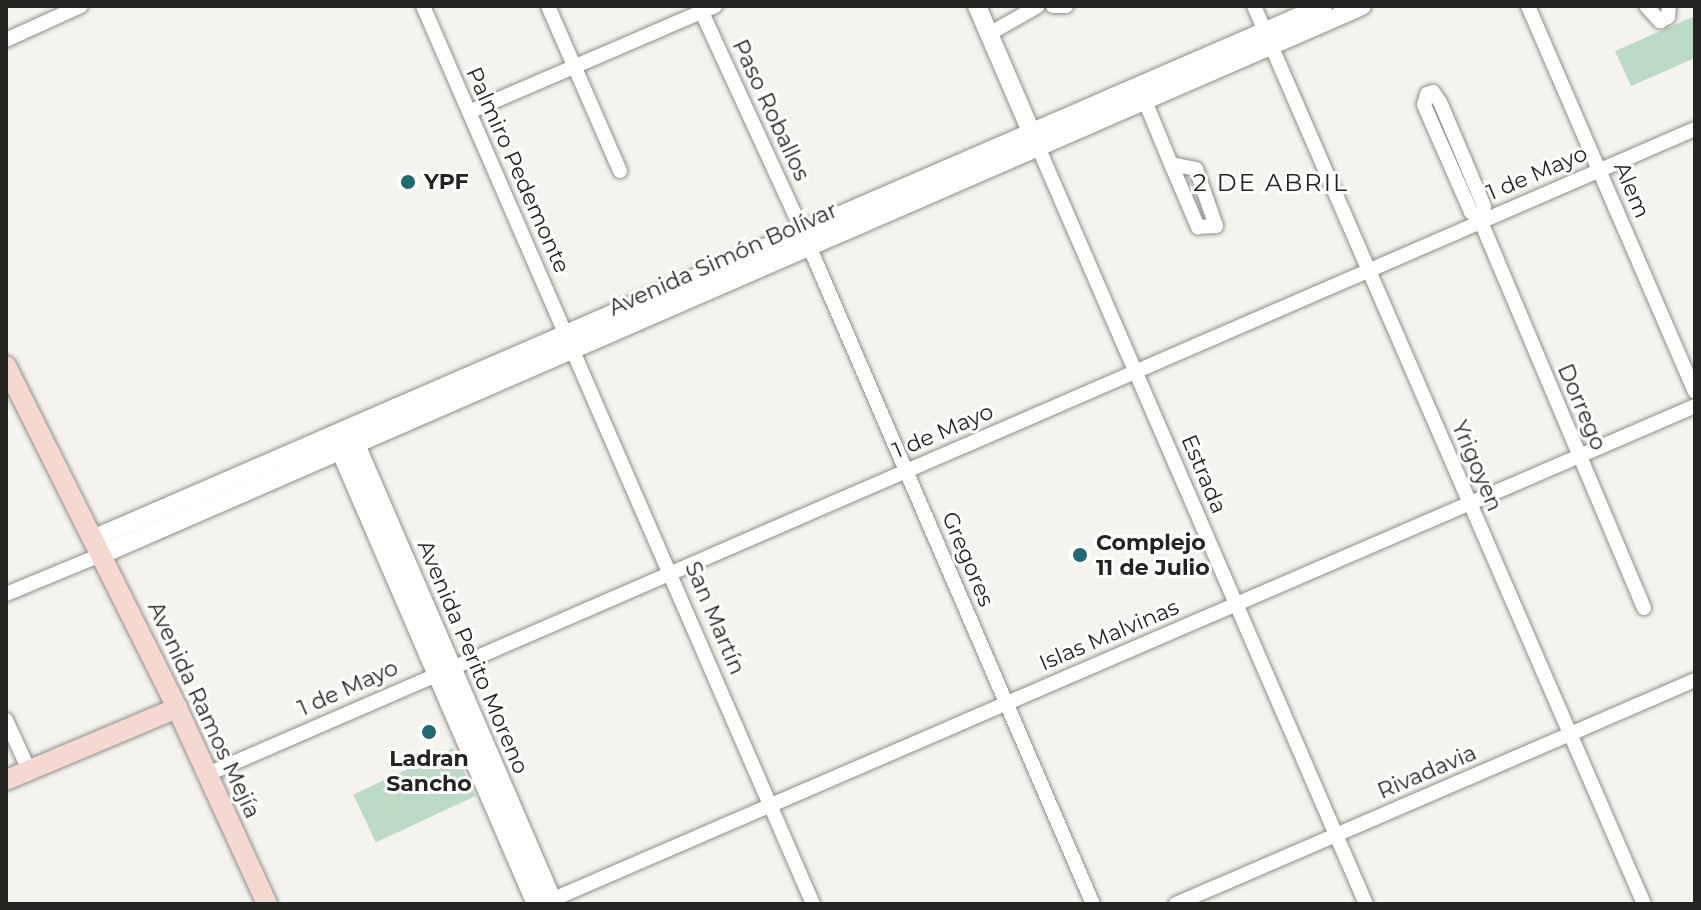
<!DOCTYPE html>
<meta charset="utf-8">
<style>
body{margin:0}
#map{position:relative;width:1701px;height:910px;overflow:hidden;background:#f4f3ed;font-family:Montserrat,sans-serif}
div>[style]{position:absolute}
.green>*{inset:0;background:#bbdbc7;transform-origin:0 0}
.roads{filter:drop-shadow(0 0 2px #8f8f89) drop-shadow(0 0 2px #8f8f89)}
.minor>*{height:14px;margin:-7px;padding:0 7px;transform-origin:7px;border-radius:7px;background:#fff}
.tertiary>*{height:18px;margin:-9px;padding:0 9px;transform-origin:9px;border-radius:9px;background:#fff}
.secondary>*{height:20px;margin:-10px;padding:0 10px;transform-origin:10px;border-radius:10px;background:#f5d9d1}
.dots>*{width:22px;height:22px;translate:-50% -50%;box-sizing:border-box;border:4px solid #fff;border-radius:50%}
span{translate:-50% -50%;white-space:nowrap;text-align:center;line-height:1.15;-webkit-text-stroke:6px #fff;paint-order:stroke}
.street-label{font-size:22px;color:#232321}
.poi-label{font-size:22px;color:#232321;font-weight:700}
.left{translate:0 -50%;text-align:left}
.neighbourhood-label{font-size:24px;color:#232321;letter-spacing:2px}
.frame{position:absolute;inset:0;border:8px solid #232321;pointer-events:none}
</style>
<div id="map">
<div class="green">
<div style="clip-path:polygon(1695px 16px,1695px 58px,1631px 86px,1615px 51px)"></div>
<div style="left:453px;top:748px;width:53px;height:110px;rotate:65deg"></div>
</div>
<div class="roads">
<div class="minor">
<div style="left:423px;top:6px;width:979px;rotate:66.52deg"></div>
<div style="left:548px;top:6px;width:180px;rotate:66.4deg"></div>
<div style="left:699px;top:6px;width:249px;rotate:65.3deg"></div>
<div style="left:803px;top:232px;width:732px;rotate:66.66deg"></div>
<div style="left:1053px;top:6px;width:13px"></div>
<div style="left:1254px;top:6px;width:979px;rotate:66.52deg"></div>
<div style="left:1528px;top:6px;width:420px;rotate:66.6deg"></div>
<div style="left:1646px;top:6px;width:21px;rotate:47deg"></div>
<div style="left:1660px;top:21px;width:9px;rotate:-27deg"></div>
<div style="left:1668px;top:17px;width:11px;rotate:-85deg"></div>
<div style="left:989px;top:34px;width:56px;rotate:-29.7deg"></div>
<div style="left:6px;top:40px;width:82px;rotate:-24.4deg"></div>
<div style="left:1145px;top:101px;width:68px;rotate:67.6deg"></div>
<div style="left:1171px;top:164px;width:69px;rotate:66.8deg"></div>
<div style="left:1198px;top:227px;width:18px;rotate:-3deg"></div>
<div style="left:1216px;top:226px;width:60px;rotate:-109.3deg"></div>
<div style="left:1196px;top:169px;width:25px;rotate:-169deg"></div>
<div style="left:469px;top:112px;width:268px;rotate:-23.3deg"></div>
<div style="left:1039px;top:149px;width:823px;rotate:66.58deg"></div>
<div style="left:1481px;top:222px;width:16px;rotate:-79deg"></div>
<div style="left:1484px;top:206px;width:113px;rotate:-112.9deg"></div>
<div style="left:1440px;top:102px;width:12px;rotate:-125deg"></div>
<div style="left:1433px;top:92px;width:6px;rotate:162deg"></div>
<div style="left:1427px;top:94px;width:11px;rotate:105deg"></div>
<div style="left:1424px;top:105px;width:117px;rotate:66.3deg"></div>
<div style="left:1471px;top:212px;width:14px;rotate:45deg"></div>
<div style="left:1481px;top:222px;width:419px;rotate:67.1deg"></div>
<div style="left:6px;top:594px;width:105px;rotate:-22.4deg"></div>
<div style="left:6px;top:720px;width:55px;rotate:65.3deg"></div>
<div style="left:208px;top:774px;width:1621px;rotate:-23.45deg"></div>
<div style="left:542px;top:904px;width:1256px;rotate:-23.36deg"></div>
<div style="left:1176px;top:904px;width:565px;rotate:-23.34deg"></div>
</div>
<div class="tertiary">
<div style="left:977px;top:6px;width:149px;rotate:66.7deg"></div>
<div style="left:351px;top:433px;width:513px;rotate:66.68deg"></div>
<div style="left:336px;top:441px;width:504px;rotate:66.64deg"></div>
<div style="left:95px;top:538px;width:1338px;rotate:-23.42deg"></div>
<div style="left:103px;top:554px;width:1373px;rotate:-23.52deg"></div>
</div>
<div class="secondary">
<div style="left:6px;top:366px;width:382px;rotate:63.4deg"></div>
<div style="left:177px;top:708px;width:216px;rotate:65.3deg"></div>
<div style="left:6px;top:780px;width:186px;rotate:-22.8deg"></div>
</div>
</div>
<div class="dots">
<div style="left:408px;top:182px;background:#206a73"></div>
<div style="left:1080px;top:555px;background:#206a73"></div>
<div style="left:429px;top:732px;background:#206a73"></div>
</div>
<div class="street-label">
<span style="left:771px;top:110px;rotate:65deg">Paso Roballos</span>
<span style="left:518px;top:170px;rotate:66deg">Palmiro Pedemonte</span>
<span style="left:1537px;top:173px;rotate:-23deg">1 de Mayo</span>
<span style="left:1632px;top:190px;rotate:67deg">Alem</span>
<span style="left:723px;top:259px;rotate:-24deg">Avenida Simón Bolívar</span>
<span style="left:1582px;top:407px;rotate:67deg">Dorrego</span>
<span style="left:943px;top:431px;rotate:-23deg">1 de Mayo</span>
<span style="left:1477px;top:466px;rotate:67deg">Yrigoyen</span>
<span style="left:1204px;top:474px;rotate:67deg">Estrada</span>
<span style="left:968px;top:559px;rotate:67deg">Gregores</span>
<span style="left:715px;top:618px;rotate:67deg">San Martín</span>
<span style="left:1109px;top:635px;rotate:-23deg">Islas Malvinas</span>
<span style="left:473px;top:657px;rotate:67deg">Avenida Perito Moreno</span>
<span style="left:348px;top:688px;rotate:-24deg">1 de Mayo</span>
<span style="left:204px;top:710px;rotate:65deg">Avenida Ramos Mejía</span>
<span style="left:1427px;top:772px;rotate:-23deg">Rivadavia</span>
</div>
<div class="poi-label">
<span class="left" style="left:424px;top:182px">YPF</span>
<span class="left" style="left:1096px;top:555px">Complejo<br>11 de Julio</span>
<span style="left:429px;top:771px">Ladran<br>Sancho</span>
</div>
<div class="neighbourhood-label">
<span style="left:1271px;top:183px">2 DE ABRIL</span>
</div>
<div class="frame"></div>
</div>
